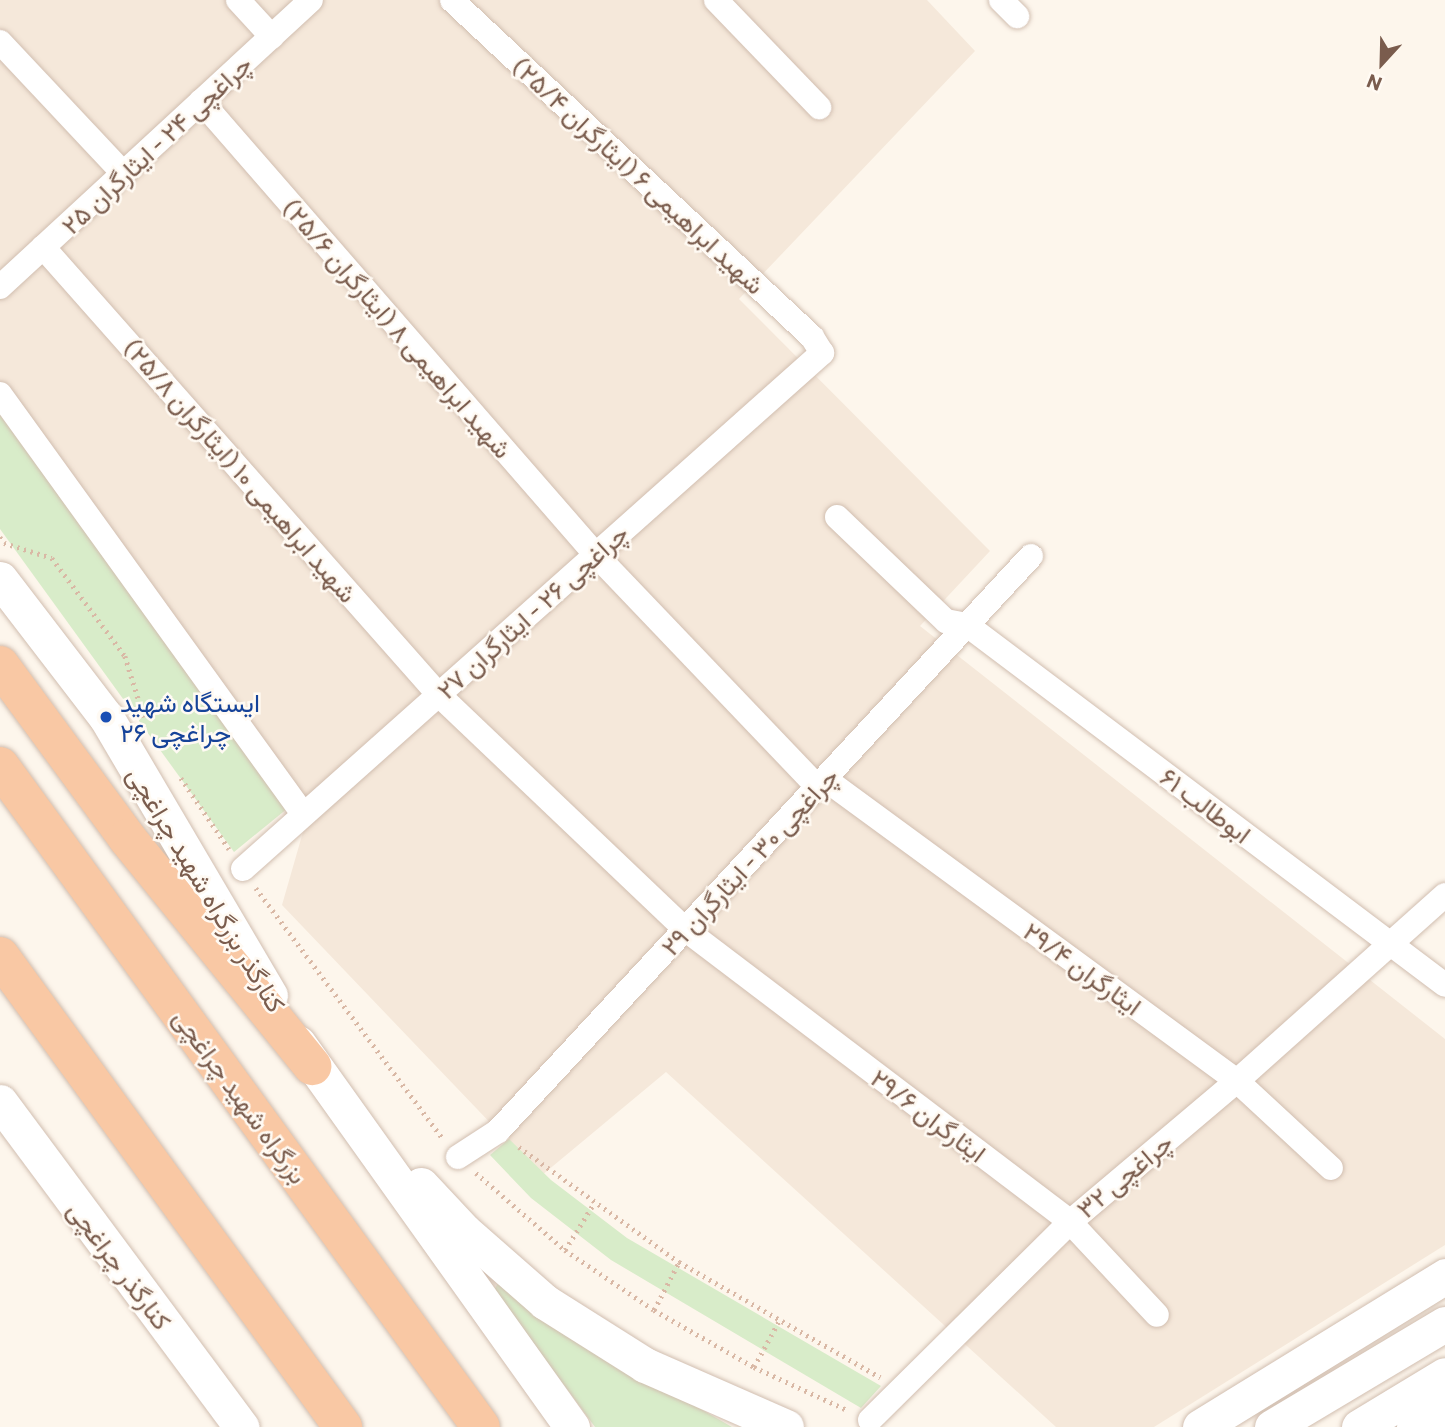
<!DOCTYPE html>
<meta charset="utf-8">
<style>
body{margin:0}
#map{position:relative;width:1445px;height:1427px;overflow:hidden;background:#fdf6ec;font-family:Commissioner,Vazirmatn,sans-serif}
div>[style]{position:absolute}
.residential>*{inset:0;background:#f5e8da}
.green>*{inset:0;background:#d8ecc9}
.path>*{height:4.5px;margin-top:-2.25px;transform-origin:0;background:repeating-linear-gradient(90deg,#d9b8a5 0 2px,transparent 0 7px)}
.roads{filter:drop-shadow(0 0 2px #d1beb0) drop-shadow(0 0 2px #d1beb0)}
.minor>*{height:24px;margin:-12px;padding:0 12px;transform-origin:12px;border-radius:12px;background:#fff}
.secondary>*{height:35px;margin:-17.5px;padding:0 17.5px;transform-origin:17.5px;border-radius:17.5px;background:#fff}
.trunk>*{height:38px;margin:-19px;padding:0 19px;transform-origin:19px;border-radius:19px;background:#f9c8a4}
.dots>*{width:19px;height:19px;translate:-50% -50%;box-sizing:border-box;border:4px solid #fffaf3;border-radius:50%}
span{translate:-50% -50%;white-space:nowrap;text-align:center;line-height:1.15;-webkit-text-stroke:5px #fffaf3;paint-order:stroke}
.street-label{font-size:26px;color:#7a5c4d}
.transit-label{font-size:26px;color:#164399}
.left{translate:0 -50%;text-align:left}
.north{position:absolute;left:1347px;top:28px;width:70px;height:70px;-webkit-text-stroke:5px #fffaf3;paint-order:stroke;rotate:202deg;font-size:19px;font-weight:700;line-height:28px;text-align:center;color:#7a5c4d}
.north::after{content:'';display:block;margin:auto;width:24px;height:32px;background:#7a5c4d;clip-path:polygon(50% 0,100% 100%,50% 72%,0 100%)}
</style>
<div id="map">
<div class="residential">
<div style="clip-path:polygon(0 0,927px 0,975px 51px,739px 299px,990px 551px,920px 626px,1445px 1039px,1445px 1245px,1154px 1427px,1056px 1427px,666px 1072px,541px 1176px,282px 905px,305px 825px,0 415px)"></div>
</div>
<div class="green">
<div style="clip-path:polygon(0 415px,288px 808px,234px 852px,0 529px)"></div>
<div style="clip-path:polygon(509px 1139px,551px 1180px,627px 1238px,881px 1386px,861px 1408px,611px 1260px,531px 1198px,490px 1155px)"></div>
<div style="clip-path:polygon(499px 1282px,612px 1358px,732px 1427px,595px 1427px,494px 1290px)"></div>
</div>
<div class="path">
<div style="left:0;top:537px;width:7px;rotate:56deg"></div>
<div style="left:4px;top:543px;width:50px;rotate:17.4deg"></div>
<div style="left:52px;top:558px;width:122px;rotate:53.3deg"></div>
<div style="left:125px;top:656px;width:64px;rotate:72.7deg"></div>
<div style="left:181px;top:778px;width:86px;rotate:55.9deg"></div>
<div style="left:256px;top:888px;width:313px;rotate:53.3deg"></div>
<div style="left:519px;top:1147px;width:197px;rotate:35.7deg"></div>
<div style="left:679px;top:1262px;width:232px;rotate:29.8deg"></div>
<div style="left:476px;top:1173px;width:118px;rotate:40.9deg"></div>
<div style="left:565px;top:1250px;width:107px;rotate:34deg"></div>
<div style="left:654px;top:1310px;width:115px;rotate:29.7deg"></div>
<div style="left:754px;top:1367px;width:102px;rotate:24.8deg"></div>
<div style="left:565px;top:1250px;width:55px;rotate:-58.3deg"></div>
<div style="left:654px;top:1310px;width:54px;rotate:-62.5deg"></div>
<div style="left:754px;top:1367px;width:52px;rotate:-61.5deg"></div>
</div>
<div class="roads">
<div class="minor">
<div style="left:238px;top:0;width:50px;rotate:47.4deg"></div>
<div style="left:716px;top:0;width:149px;rotate:46.1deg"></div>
<div style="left:1001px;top:0;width:23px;rotate:45deg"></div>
<div style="left:0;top:42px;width:180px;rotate:46.8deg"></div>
<div style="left:201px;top:101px;width:600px;rotate:48.98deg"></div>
<div style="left:595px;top:554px;width:323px;rotate:46.3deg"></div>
<div style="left:43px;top:247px;width:597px;rotate:48.53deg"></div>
<div style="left:438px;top:694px;width:342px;rotate:43.6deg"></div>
<div style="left:686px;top:930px;width:482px;rotate:37.2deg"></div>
<div style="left:1070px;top:1222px;width:127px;rotate:46.9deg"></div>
<div style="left:0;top:287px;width:423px;rotate:-42.7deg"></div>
<div style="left:0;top:394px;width:518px;rotate:54.19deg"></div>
<div style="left:837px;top:517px;width:151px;rotate:43.7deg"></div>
<div style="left:946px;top:621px;width:21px;rotate:11deg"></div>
<div style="left:967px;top:625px;width:598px;rotate:36.98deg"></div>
<div style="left:825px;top:779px;width:511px;rotate:36.24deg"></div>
<div style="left:1237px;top:1081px;width:128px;rotate:42.8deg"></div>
<div style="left:243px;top:869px;width:776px;rotate:-41.71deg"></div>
<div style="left:822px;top:353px;width:19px;rotate:-122deg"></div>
<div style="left:812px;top:337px;width:493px;rotate:-136.9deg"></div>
<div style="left:458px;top:1157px;width:48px;rotate:-33deg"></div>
<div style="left:498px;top:1131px;width:784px;rotate:-47.17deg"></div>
<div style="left:870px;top:1420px;width:281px;rotate:-44.7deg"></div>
<div style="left:1070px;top:1222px;width:219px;rotate:-40.2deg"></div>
<div style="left:1237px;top:1081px;width:279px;rotate:-41.8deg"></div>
</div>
<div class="secondary">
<div style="left:0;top:579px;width:174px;rotate:52.5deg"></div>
<div style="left:106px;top:717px;width:323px;rotate:59.5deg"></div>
<div style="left:298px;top:1043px;width:472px;rotate:54.5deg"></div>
<div style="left:0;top:1102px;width:405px;rotate:53.4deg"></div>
<div style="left:421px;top:1185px;width:63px;rotate:46.9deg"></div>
<div style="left:464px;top:1231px;width:108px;rotate:41.2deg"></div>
<div style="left:545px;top:1302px;width:118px;rotate:32.2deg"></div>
<div style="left:645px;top:1365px;width:154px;rotate:23.7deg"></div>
<div style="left:1200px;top:1427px;width:288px;rotate:-31.6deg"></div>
<div style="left:1272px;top:1427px;width:201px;rotate:-30.8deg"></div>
<div style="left:1359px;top:1427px;width:100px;rotate:-31.2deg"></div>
<div style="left:1414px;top:1427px;width:36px;rotate:-32deg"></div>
</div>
<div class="trunk">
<div style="left:0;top:665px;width:215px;rotate:53.7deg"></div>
<div style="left:127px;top:838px;width:294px;rotate:50.9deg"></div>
<div style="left:0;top:766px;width:817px;rotate:53.96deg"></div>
<div style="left:0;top:956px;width:583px;rotate:53.94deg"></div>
</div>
</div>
<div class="dots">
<div style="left:106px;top:717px;background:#1a4fb4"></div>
</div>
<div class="street-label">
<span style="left:156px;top:144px;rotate:-43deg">چراغچی ۲۴ - ایثارگران ۲۵</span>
<span style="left:639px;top:175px;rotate:43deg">شهید ابراهیمی ۶ (ایثارگران ۲۵/۴)</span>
<span style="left:398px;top:328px;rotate:49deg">شهید ابراهیمی ۸ (ایثارگران ۲۵/۶)</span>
<span style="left:241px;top:470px;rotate:49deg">شهید ابراهیمی ۱۰ (ایثارگران ۲۵/۸)</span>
<span style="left:532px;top:611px;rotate:-42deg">چراغچی ۲۶ - ایثارگران ۲۷</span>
<span style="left:1206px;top:805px;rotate:37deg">ابوطالب ۶۱</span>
<span style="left:749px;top:861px;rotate:-47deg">چراغچی ۳۰ - ایثارگران ۲۹</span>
<span style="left:207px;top:889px;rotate:59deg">کنارگذر بزرگراه شهید چراغچی</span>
<span style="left:1083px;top:968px;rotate:36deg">ایثارگران ۲۹/۴</span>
<span style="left:241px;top:1096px;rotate:54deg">بزرگراه شهید چراغچی</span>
<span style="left:929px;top:1115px;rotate:37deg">ایثارگران ۲۹/۶</span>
<span style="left:1124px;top:1175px;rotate:-40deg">چراغچی ۳۲</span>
<span style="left:120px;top:1265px;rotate:53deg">کنارگذر چراغچی</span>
</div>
<div class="transit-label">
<span class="left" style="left:120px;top:717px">ایستگاه شهید<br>چراغچی ۲۶</span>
</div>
<div class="north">N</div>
</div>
